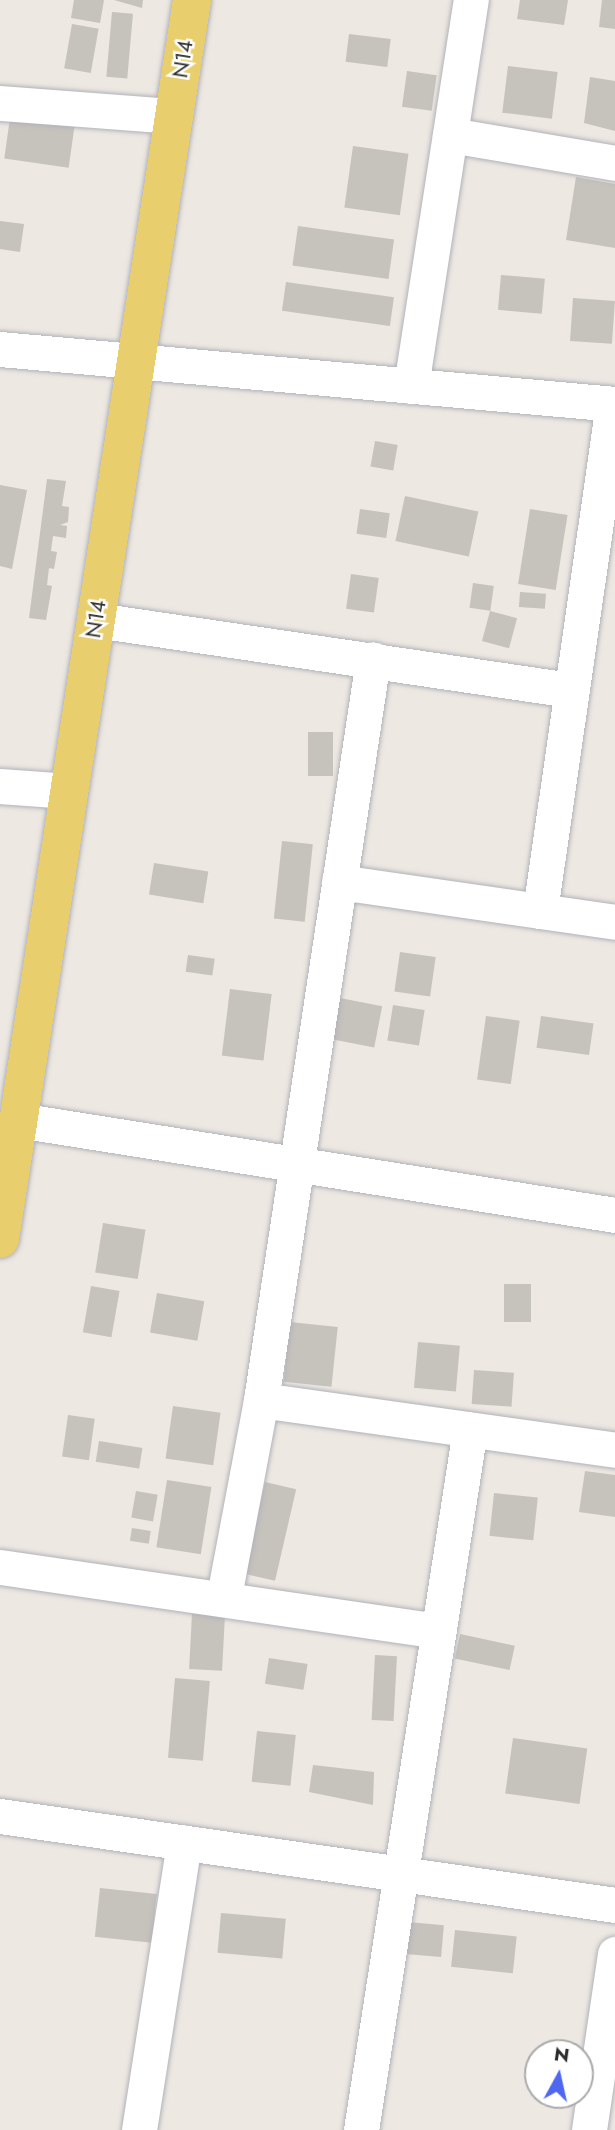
<!DOCTYPE html>
<style>
body{margin:0}
#map{position:relative;width:615px;height:2130px;overflow:hidden;background:#ede8e1;font-family:Jost,sans-serif}
div>[style]{position:absolute}
.building>*{inset:0;background:#c6c2bc;transform-origin:0 0}
.roads{filter:drop-shadow(0 0 2px #b1b2bc) drop-shadow(0 0 2px #b1b2bc)}
.minor>*{height:35px;margin:-17.5px;padding:0 17.5px;transform-origin:17.5px;border-radius:17.5px;background:#fff}
.primary>*{height:38px;margin:-19px;padding:0 19px;transform-origin:19px;border-radius:19px;background:#e8ce6c}
span{translate:-50% -50%;white-space:nowrap;text-align:center;line-height:1.15;-webkit-text-stroke:5px #fff;paint-order:stroke}
.street-label{font-size:21px;color:#2d2d2d}
.north{position:absolute;left:524px;top:2039px;width:70px;height:70px;box-sizing:border-box;background:#fff;border:2px solid #ababab;border-radius:50%;rotate:8deg;font-size:19px;font-weight:700;line-height:28px;text-align:center;color:#2d2d2d}
.north::after{content:'';display:block;margin:auto;width:24px;height:32px;background:#4d67ee;clip-path:polygon(50% 0,100% 100%,50% 72%,0 100%)}
</style>
<div id="map">
<div class="building">
<div style="clip-path:polygon(74px 0,104px 0,100px 23px,71px 18px)"></div>
<div style="clip-path:polygon(114px 0,143px 0,142px 8px)"></div>
<div style="clip-path:polygon(520px 0,568px 0,564px 25px,517px 19px)"></div>
<div style="clip-path:polygon(602px 0,615px 0,615px 29px,599px 27px)"></div>
<div style="left:112px;top:12px;width:21px;height:65px;rotate:5deg"></div>
<div style="left:72px;top:24px;width:27px;height:45px;rotate:10deg"></div>
<div style="left:349px;top:34px;width:42px;height:28px;rotate:7deg"></div>
<div style="left:508px;top:66px;width:50px;height:47px;rotate:7deg"></div>
<div style="left:407px;top:71px;width:30px;height:36px;rotate:8deg"></div>
<div style="clip-path:polygon(590px 77px,615px 81px,615px 131px,584px 123px)"></div>
<div style="left:10px;top:118px;width:65px;height:41px;rotate:8deg"></div>
<div style="left:353px;top:146px;width:56px;height:62px;rotate:8deg"></div>
<div style="clip-path:polygon(576px 177px,615px 184px,615px 248px,566px 240px)"></div>
<div style="clip-path:polygon(0 221px,24px 224px,20px 252px,0 249px)"></div>
<div style="left:298px;top:226px;width:97px;height:40px;rotate:8deg"></div>
<div style="left:501px;top:275px;width:44px;height:35px;rotate:5deg"></div>
<div style="left:286px;top:282px;width:109px;height:29px;rotate:8deg"></div>
<div style="left:573px;top:298px;width:42px;height:43px;rotate:4deg"></div>
<div style="left:375px;top:441px;width:23px;height:26px;rotate:10deg"></div>
<div style="clip-path:polygon(47px 479px,66px 481px,62px 506px,69px 507px,68px 522px,60px 525px,67px 526px,66px 538px,53px 536px,51px 551px,57px 552px,54px 569px,49px 568px,47px 585px,52px 586px,46px 620px,29px 618px)"></div>
<div style="clip-path:polygon(0 485px,27px 490px,12px 569px,0 566px)"></div>
<div style="left:405px;top:496px;width:75px;height:46px;rotate:12deg"></div>
<div style="left:360px;top:509px;width:30px;height:25px;rotate:8deg"></div>
<div style="left:530px;top:509px;width:38px;height:76px;rotate:9deg"></div>
<div style="left:351px;top:574px;width:28px;height:35px;rotate:8deg"></div>
<div style="left:473px;top:583px;width:21px;height:25px;rotate:8deg"></div>
<div style="left:520px;top:592px;width:26px;height:15px;rotate:4deg"></div>
<div style="left:490px;top:611px;width:28px;height:31px;rotate:15deg"></div>
<div style="left:308px;top:732px;width:25px;height:44px"></div>
<div style="left:282px;top:841px;width:31px;height:78px;rotate:6deg"></div>
<div style="left:154px;top:863px;width:55px;height:32px;rotate:9deg"></div>
<div style="left:400px;top:952px;width:36px;height:40px;rotate:8deg"></div>
<div style="left:188px;top:955px;width:27px;height:17px;rotate:8deg"></div>
<div style="left:230px;top:989px;width:42px;height:67px;rotate:7deg"></div>
<div style="left:340px;top:998px;width:43px;height:42px;rotate:11deg"></div>
<div style="left:393px;top:1005px;width:32px;height:36px;rotate:9deg"></div>
<div style="left:486px;top:1016px;width:34px;height:64px;rotate:8deg"></div>
<div style="left:541px;top:1016px;width:53px;height:32px;rotate:8deg"></div>
<div style="left:103px;top:1223px;width:43px;height:50px;rotate:9deg"></div>
<div style="left:504px;top:1284px;width:27px;height:38px"></div>
<div style="left:91px;top:1286px;width:29px;height:47px;rotate:10deg"></div>
<div style="left:157px;top:1293px;width:48px;height:40px;rotate:10deg"></div>
<div style="left:290px;top:1322px;width:48px;height:60px;rotate:6deg"></div>
<div style="left:418px;top:1342px;width:42px;height:46px;rotate:5deg"></div>
<div style="left:474px;top:1370px;width:40px;height:34px;rotate:4deg"></div>
<div style="left:173px;top:1406px;width:48px;height:53px;rotate:8deg"></div>
<div style="left:68px;top:1415px;width:27px;height:42px;rotate:8deg"></div>
<div style="left:99px;top:1441px;width:44px;height:21px;rotate:9deg"></div>
<div style="clip-path:polygon(585px 1471px,615px 1475px,615px 1517px,579px 1512px)"></div>
<div style="left:167px;top:1480px;width:45px;height:68px;rotate:9deg"></div>
<div style="left:265px;top:1482px;width:32px;height:94px;rotate:13deg"></div>
<div style="left:136px;top:1491px;width:22px;height:27px;rotate:10deg"></div>
<div style="left:494px;top:1493px;width:44px;height:43px;rotate:6deg"></div>
<div style="left:132px;top:1528px;width:19px;height:13px;rotate:9deg"></div>
<div style="left:192px;top:1614px;width:33px;height:55px;rotate:3deg"></div>
<div style="left:460px;top:1634px;width:56px;height:25px;rotate:12deg"></div>
<div style="left:375px;top:1655px;width:22px;height:65px;rotate:3deg"></div>
<div style="left:269px;top:1658px;width:39px;height:26px;rotate:9deg"></div>
<div style="left:175px;top:1678px;width:35px;height:80px;rotate:5deg"></div>
<div style="left:257px;top:1731px;width:39px;height:51px;rotate:6deg"></div>
<div style="left:513px;top:1738px;width:75px;height:56px;rotate:8deg"></div>
<div style="clip-path:polygon(313px 1765px,374px 1772px,373px 1805px,309px 1792px)"></div>
<div style="left:100px;top:1888px;width:57px;height:49px;rotate:6deg"></div>
<div style="left:221px;top:1913px;width:65px;height:40px;rotate:5deg"></div>
<div style="left:408px;top:1922px;width:36px;height:32px;rotate:5deg"></div>
<div style="left:455px;top:1930px;width:62px;height:37px;rotate:6deg"></div>
</div>
<div class="roads">
<div class="minor">
<div style="left:0;top:103px;width:174px;rotate:4.3deg"></div>
<div style="left:450px;top:135px;width:167px;rotate:9.6deg"></div>
<div style="left:0;top:349px;width:617px;rotate:5.11deg"></div>
<div style="left:411px;top:386px;width:391px;rotate:-81.2deg"></div>
<div style="left:96px;top:620px;width:478px;rotate:8.4deg"></div>
<div style="left:0;top:786px;width:69px;rotate:4.1deg"></div>
<div style="left:339px;top:882px;width:279px;rotate:8.2deg"></div>
<div style="left:540px;top:911px;width:512px;rotate:-81.81deg"></div>
<div style="left:18px;top:1120px;width:605px;rotate:9.04deg"></div>
<div style="left:261px;top:1400px;width:358px;rotate:8deg"></div>
<div style="left:0;top:1567px;width:443px;rotate:8.3deg"></div>
<div style="left:224px;top:1596px;width:199px;rotate:-79.3deg"></div>
<div style="left:261px;top:1400px;width:749px;rotate:-81.4deg"></div>
<div style="left:0;top:1816px;width:621px;rotate:8.23deg"></div>
<div style="left:139px;top:2130px;width:291px;rotate:-81.1deg"></div>
<div style="left:361px;top:2130px;width:709px;rotate:-81.16deg"></div>
<div style="left:589px;top:2130px;width:178px;rotate:-81.6deg"></div>
</div>
<div class="primary">
<div style="left:0;top:1239px;width:1254px;rotate:-81.19deg"></div>
</div>
</div>
<div class="street-label">
<span style="left:183px;top:59px;rotate:-81deg">N14</span>
<span style="left:96px;top:619px;rotate:-81deg">N14</span>
</div>
<div class="north">N</div>
</div>
